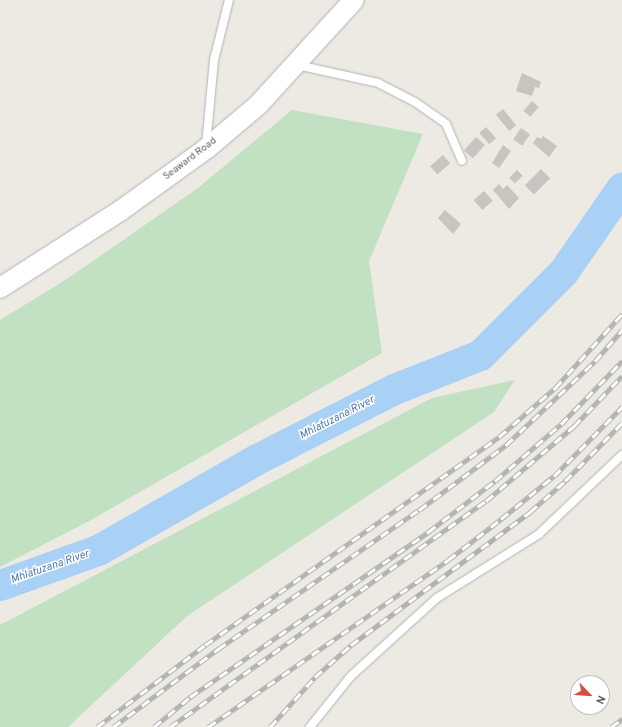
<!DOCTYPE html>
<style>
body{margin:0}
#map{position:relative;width:622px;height:727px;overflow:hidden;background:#eceae3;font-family:Overpass,sans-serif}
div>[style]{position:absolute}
.green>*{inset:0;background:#c2e1c3}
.river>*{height:31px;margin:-15.5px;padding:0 15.5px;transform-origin:15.5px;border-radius:15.5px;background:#a9d0f5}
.building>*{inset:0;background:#c7c5c0;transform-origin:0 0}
.roads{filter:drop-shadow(0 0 1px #b0b3b7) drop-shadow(0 0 1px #b0b3b7)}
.service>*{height:8px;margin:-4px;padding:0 4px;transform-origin:4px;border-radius:4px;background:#fff}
.tertiary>*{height:20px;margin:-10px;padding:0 10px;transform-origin:10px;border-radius:10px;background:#fff}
.rail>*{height:4.5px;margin-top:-2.25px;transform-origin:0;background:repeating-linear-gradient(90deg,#fff 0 9px,#b1b2b2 0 18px);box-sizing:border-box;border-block:1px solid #b1b2b2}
span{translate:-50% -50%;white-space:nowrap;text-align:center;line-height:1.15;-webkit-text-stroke:3px #fff;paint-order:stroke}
.street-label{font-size:10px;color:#5b5e62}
.water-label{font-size:11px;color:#4c77ad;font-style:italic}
.north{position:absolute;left:570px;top:675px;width:40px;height:40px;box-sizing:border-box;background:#fff;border:1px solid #bdbfc0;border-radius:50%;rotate:115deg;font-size:11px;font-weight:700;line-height:16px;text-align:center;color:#5b5e62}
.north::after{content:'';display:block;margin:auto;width:14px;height:18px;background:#d6523f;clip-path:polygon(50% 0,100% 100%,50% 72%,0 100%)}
</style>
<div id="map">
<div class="green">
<div style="clip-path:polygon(292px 110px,423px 134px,369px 261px,382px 353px,91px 520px,0 567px,0 320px,67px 279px,198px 188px)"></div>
<div style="clip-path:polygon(515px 380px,494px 412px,187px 616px,68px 727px,0 727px,0 625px,432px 398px)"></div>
</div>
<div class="river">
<div style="left:0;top:585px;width:104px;rotate:-19.7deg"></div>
<div style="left:98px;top:550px;width:183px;rotate:-29.8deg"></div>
<div style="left:257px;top:459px;width:154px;rotate:-27.1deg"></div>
<div style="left:394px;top:389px;width:92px;rotate:-21.6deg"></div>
<div style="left:480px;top:355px;width:117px;rotate:-45deg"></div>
<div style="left:563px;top:272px;width:103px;rotate:-55.2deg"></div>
</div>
<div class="building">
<div style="clip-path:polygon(522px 73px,541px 82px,539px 88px,535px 87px,532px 96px,516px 91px)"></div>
<div style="left:532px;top:101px;width:9px;height:13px;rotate:41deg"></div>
<div style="left:503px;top:109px;width:21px;height:9px;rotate:51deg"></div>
<div style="left:486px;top:127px;width:15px;height:9px;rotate:48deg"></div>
<div style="left:521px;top:128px;width:11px;height:14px;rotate:34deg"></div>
<div style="clip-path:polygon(543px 136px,557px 146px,549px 157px,533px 143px,537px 137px,541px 139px)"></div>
<div style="left:476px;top:137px;width:12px;height:18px;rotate:42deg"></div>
<div style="clip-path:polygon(503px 145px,511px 151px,499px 168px,492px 163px)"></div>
<div style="left:443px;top:155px;width:11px;height:17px;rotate:49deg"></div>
<div style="left:541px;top:169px;width:13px;height:23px;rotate:45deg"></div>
<div style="left:517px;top:170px;width:8px;height:11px;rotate:45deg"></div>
<div style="clip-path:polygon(499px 184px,503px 189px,507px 185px,519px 198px,509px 209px,493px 190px)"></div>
<div style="left:484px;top:191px;width:13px;height:14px;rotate:48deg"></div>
<div style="clip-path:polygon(445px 210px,461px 224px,453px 234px,438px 218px)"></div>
</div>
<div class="roads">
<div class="service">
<div style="left:297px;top:65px;width:83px;rotate:12.5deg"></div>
<div style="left:378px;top:83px;width:42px;rotate:27.2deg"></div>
<div style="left:415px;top:102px;width:38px;rotate:35deg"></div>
<div style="left:446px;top:124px;width:40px;rotate:66.6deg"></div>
<div style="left:206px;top:146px;width:86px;rotate:-84.7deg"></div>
<div style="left:214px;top:60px;width:62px;rotate:-76deg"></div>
<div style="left:310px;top:727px;width:65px;rotate:-51.2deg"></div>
<div style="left:351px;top:676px;width:116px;rotate:-42.2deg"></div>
<div style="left:437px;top:598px;width:120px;rotate:-32.1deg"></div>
<div style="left:539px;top:534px;width:115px;rotate:-43.6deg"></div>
</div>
<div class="tertiary">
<div style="left:0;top:288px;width:143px;rotate:-32.7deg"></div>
<div style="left:120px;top:211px;width:106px;rotate:-35.8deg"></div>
<div style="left:206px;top:149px;width:68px;rotate:-40.2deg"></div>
<div style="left:258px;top:105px;width:142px;rotate:-47.6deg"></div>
</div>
</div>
<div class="rail">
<div style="left:97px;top:727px;width:136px;rotate:-37.2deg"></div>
<div style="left:205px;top:645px;width:360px;rotate:-35.3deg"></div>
<div style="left:499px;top:437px;width:74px;rotate:-41.2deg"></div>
<div style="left:555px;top:388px;width:100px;rotate:-47.8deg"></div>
<div style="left:113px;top:727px;width:131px;rotate:-36.6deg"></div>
<div style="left:218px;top:649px;width:244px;rotate:-34.7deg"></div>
<div style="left:419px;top:510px;width:109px;rotate:-36.8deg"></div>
<div style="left:506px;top:445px;width:122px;rotate:-43.3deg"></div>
<div style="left:595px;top:361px;width:41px;rotate:-48.9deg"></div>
<div style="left:154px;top:727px;width:47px;rotate:-39.8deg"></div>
<div style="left:190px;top:697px;width:290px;rotate:-34.7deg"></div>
<div style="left:428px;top:532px;width:84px;rotate:-37.3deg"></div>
<div style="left:495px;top:481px;width:87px;rotate:-40.8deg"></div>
<div style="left:561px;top:424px;width:88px;rotate:-45.9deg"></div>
<div style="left:170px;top:727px;width:388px;rotate:-35.6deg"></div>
<div style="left:486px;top:501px;width:116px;rotate:-40.4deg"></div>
<div style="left:574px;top:426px;width:69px;rotate:-46.2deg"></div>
<div style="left:208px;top:727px;width:292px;rotate:-34.8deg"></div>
<div style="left:448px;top:560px;width:67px;rotate:-37.7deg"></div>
<div style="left:501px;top:519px;width:68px;rotate:-39.1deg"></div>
<div style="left:554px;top:476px;width:97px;rotate:-45.4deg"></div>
<div style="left:270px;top:727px;width:67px;rotate:-48deg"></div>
<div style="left:315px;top:677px;width:48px;rotate:-41.6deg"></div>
<div style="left:351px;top:645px;width:223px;rotate:-36.6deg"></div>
<div style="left:530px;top:512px;width:47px;rotate:-41.5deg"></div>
<div style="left:565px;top:481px;width:81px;rotate:-45.5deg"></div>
<div style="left:611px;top:727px;width:14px;rotate:-36deg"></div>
</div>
<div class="street-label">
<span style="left:190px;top:159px;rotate:-37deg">Seaward Road</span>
</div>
<div class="water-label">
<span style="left:337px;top:418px;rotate:-27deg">Mhlatuzana River</span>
<span style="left:50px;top:567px;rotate:-19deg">Mhlatuzana River</span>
</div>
<div class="north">N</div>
</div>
